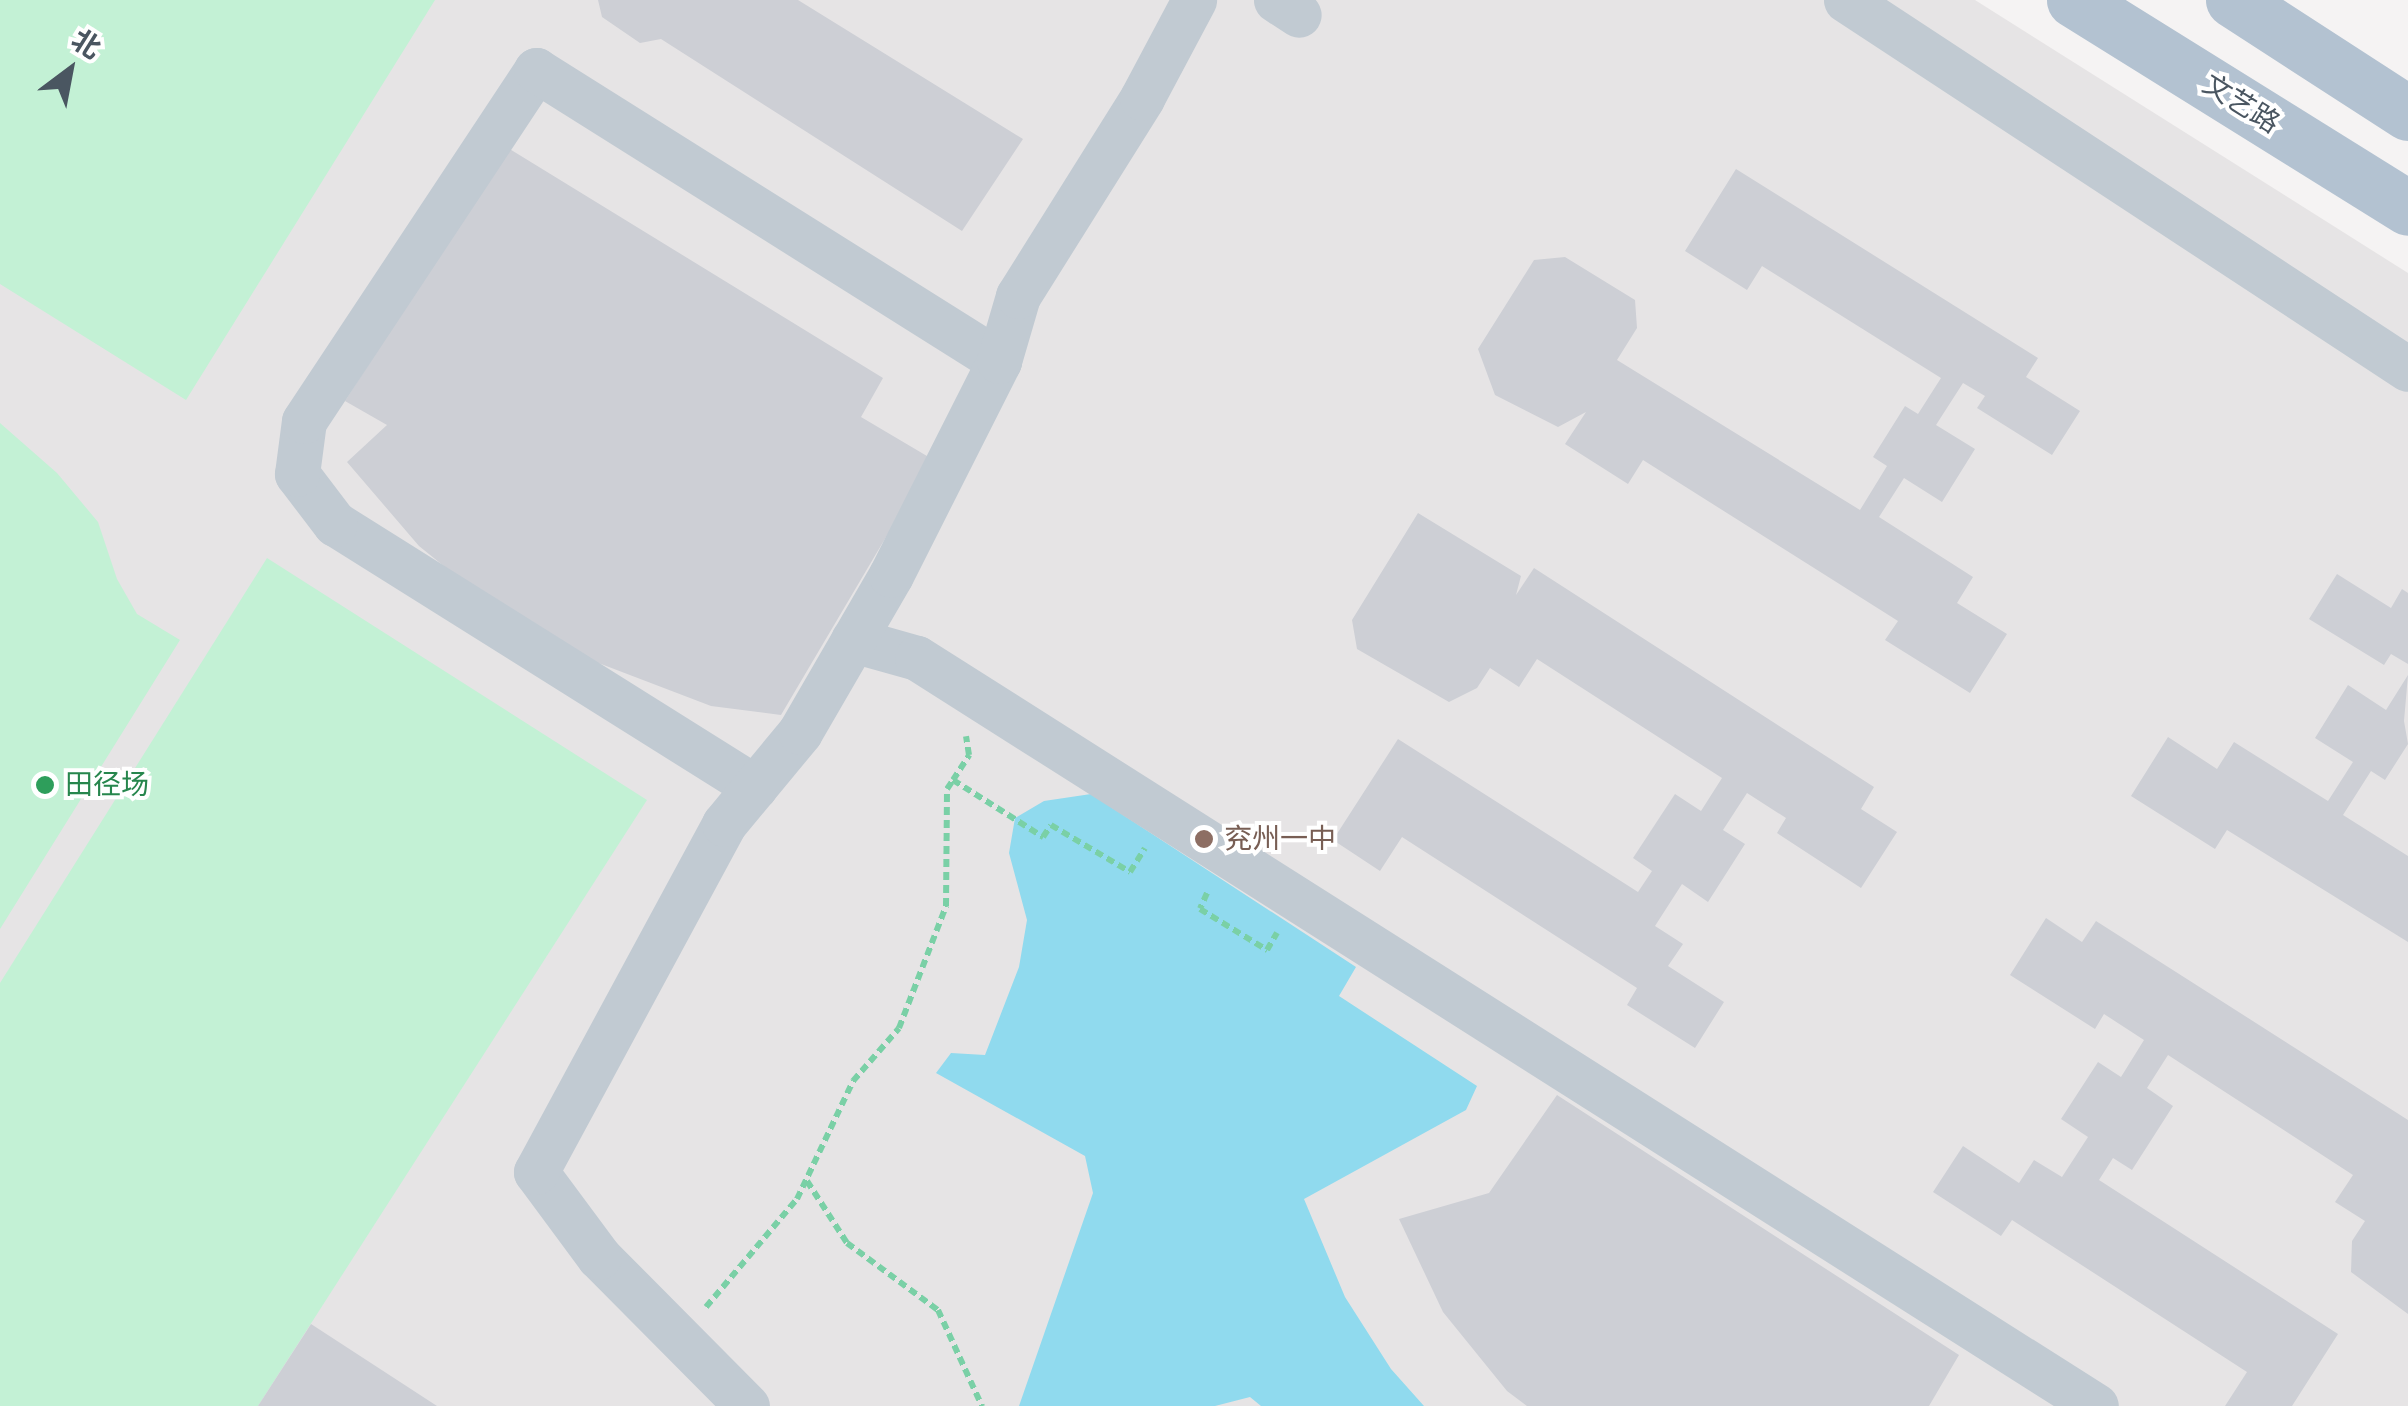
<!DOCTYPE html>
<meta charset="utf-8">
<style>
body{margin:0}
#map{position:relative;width:2408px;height:1406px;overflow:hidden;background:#f5f3f3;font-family:"Nunito Sans","Noto Sans SC",sans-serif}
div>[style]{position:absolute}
.education>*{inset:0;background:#e6e4e5}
.green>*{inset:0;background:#c3f1d5}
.water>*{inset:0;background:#90daee}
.building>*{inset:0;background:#cdcfd5}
.path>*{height:6px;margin-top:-3px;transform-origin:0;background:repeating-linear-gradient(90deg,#7ad0a6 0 8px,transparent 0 13px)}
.minor>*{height:45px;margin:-22.5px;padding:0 22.5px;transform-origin:22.5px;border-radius:22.5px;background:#c1cad2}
.major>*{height:55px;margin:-27.5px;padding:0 27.5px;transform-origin:27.5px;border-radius:27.5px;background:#b3c2d1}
.dots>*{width:28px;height:28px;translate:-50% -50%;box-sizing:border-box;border:5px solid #fff;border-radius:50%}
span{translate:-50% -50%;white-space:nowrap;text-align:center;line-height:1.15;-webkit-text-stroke:8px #fff;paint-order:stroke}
.street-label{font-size:28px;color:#4a5661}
.leisure-label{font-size:28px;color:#27864d}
.left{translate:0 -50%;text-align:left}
.education-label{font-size:28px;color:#785e54}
.north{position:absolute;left:20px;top:20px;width:100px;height:100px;-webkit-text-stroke:8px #fff;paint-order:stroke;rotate:32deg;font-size:28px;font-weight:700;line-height:40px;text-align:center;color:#4a5661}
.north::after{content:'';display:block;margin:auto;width:35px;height:45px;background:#4a5661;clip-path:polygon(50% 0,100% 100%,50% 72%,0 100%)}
</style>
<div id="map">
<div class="education">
<div style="clip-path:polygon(0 0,1975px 0,2408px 273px,2408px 1406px,0 1406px)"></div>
</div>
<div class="green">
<div style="clip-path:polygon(0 0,435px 0,186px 400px,0 284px)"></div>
<div style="clip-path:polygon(0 423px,57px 473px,98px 522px,117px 579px,137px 614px,180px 640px,0 929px)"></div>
<div style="clip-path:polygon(267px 558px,647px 800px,258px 1406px,0 1406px,0 983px)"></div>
</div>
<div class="water">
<div style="clip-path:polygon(1091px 794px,1356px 967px,1339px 996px,1477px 1086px,1466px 1110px,1304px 1199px,1345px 1297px,1391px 1369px,1424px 1406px,1261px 1406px,1250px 1397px,1215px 1406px,1019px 1406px,1093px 1193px,1085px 1156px,936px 1073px,951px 1053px,985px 1055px,1019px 967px,1027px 920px,1009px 853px,1015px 818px,1044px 801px)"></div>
</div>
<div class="building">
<div style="clip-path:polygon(598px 0,798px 0,1023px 139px,962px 231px,661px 39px,640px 43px,602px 17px)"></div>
<div style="clip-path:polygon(508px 148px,883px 378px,861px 417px,932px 459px,781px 715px,711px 706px,533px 638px,419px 546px,347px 462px,387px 425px,345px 401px)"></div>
<div style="clip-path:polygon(1736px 169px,2038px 358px,2026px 377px,2080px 411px,2052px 455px,1977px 408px,1985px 396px,1963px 383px,1936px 425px,1975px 449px,1942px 502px,1904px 478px,1879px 517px,1973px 577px,1957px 603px,2007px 634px,1970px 693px,1885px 640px,1898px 621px,1643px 460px,1628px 484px,1565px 444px,1586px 412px,1558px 427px,1495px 395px,1478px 349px,1534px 260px,1565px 257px,1635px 300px,1637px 328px,1617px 360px,1860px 510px,1887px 466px,1873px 457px,1905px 406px,1918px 414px,1941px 378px,1762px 266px,1747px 290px,1685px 251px)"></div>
<div style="clip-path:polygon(1418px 513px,1521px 576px,1516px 595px,1534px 568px,1874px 787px,1861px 809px,1897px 832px,1861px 888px,1777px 833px,1786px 818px,1747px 793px,1723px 830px,1745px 844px,1708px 902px,1682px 884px,1655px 926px,1683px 944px,1668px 966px,1724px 1002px,1695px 1048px,1627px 1005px,1637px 988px,1402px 837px,1380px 871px,1333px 840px,1398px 739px,1638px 892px,1652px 871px,1633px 858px,1675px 794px,1701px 811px,1722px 778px,1537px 659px,1519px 687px,1490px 668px,1477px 688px,1449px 702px,1357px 649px,1352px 620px)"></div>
<div style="clip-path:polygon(2337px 574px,2391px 608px,2402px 589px,2408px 593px,2408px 664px,2391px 654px,2384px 665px,2309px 619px)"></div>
<div style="clip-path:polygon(2408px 675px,2404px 721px,2408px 744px,2385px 780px,2371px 771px,2343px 815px,2408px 856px,2408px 942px,2227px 830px,2215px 849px,2131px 796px,2168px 737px,2217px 769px,2234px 742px,2328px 801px,2353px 762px,2315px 738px,2348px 685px,2386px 710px)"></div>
<div style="clip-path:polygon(2046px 918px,2082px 942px,2096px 921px,2408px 1120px,2408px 1314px,2351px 1272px,2352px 1241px,2365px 1221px,2335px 1202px,2353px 1175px,2168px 1055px,2147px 1088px,2173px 1106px,2132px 1170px,2113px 1158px,2099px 1180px,2338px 1334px,2292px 1406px,2225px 1406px,2247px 1372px,2012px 1220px,2001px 1236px,1933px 1192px,1963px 1146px,2019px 1183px,2034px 1160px,2062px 1177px,2088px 1137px,2061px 1119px,2098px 1062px,2121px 1077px,2144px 1040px,2104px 1014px,2095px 1029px,2010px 975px)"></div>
<div style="clip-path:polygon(1557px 1095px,1959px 1355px,1929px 1406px,1527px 1406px,1507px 1391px,1443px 1312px,1399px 1219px,1489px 1193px)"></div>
<div style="clip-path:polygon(311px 1324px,437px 1406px,258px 1406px)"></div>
</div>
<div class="path">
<div style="left:953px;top:780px;width:30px;rotate:-57deg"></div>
<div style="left:969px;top:755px;width:19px;rotate:-99deg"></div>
<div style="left:1207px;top:893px;width:17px;rotate:114deg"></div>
<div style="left:1200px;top:909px;width:79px;rotate:31.5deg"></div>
<div style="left:1267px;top:950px;width:20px;rotate:-60deg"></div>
<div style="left:807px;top:1181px;width:74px;rotate:57.2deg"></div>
<div style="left:847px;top:1243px;width:113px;rotate:36.4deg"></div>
<div style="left:938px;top:1310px;width:106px;rotate:65.4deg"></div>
<div style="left:706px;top:1307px;width:141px;rotate:-49.9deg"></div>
<div style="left:797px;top:1199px;width:131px;rotate:-64.6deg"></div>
<div style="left:853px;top:1081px;width:70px;rotate:-49deg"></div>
<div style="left:899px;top:1028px;width:131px;rotate:-68.9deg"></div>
<div style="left:946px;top:906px;width:117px;rotate:-89.5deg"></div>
<div style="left:947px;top:789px;width:11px;rotate:-56deg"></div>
<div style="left:953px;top:780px;width:107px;rotate:32.3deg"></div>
<div style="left:1043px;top:837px;width:14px;rotate:-56deg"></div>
<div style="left:1051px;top:825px;width:92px;rotate:30.7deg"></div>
<div style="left:1130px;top:872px;width:28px;rotate:-58deg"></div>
</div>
<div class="minor">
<div style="left:1276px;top:0;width:27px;rotate:33deg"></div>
<div style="left:1846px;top:0;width:672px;rotate:33.29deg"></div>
<div style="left:853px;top:640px;width:66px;rotate:15.7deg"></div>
<div style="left:917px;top:658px;width:1396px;rotate:32.39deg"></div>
<div style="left:755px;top:787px;width:496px;rotate:-147.9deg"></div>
<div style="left:335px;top:524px;width:63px;rotate:-127.2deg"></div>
<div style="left:297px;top:474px;width:53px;rotate:-82.5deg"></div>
<div style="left:304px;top:421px;width:421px;rotate:-56.5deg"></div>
<div style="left:536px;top:70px;width:547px;rotate:32.15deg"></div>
<div style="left:747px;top:1406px;width:210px;rotate:-134.8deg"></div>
<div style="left:599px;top:1257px;width:106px;rotate:-126.5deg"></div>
<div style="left:536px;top:1172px;width:396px;rotate:-61.6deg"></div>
<div style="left:724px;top:824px;width:119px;rotate:-50.4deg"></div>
<div style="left:800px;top:732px;width:181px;rotate:-59.9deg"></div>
<div style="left:891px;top:575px;width:240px;rotate:-63.2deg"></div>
<div style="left:999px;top:361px;width:68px;rotate:-73.7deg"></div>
<div style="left:1018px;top:296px;width:234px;rotate:-57.9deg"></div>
<div style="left:1142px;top:98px;width:111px;rotate:-62deg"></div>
</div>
<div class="major">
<div style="left:2074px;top:0;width:393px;rotate:31.9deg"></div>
<div style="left:2233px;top:0;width:208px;rotate:32.9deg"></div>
</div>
<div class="dots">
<div style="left:45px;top:785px;background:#2e9e5b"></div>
<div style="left:1204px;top:839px;background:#8d6e63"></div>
</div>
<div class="street-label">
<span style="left:2241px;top:104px;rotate:32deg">文艺路</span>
</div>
<div class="leisure-label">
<span class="left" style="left:65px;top:785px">田径场</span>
</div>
<div class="education-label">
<span class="left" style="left:1224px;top:839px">兖州一中</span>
</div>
<div class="north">北</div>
</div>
